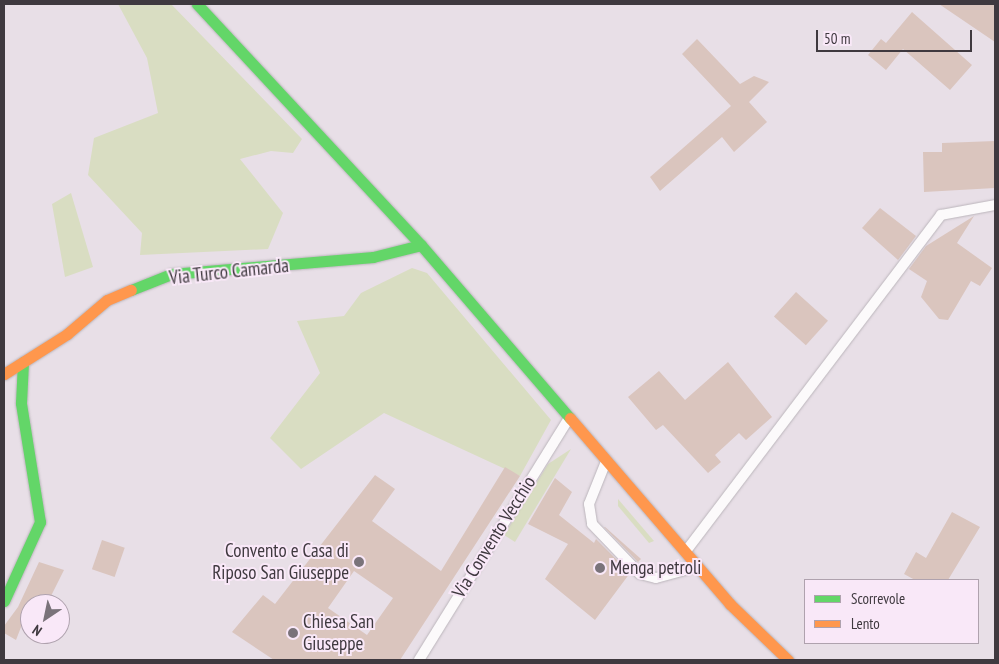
<!DOCTYPE html>
<style>
body{margin:0}
#map{position:relative;width:999px;height:664px;overflow:hidden;background:#e8dfe7;font-family:"PT Sans Narrow",sans-serif}
div>[style]{position:absolute}
.green>*{inset:0;background:#d9ddc2}
.building>*{inset:0;background:#dac5be;transform-origin:0 0}
.roads{filter:drop-shadow(0 0 1px #bbb5bb) drop-shadow(0 0 1px #bbb5bb)}
.lane>*{height:10px;margin:-5px;padding:0 5px;transform-origin:5px;border-radius:5px;background:#fcfafb}
.fast>*{height:11px;margin:-5.5px;padding:0 5.5px;transform-origin:5.5px;border-radius:5.5px;background:#63d668}
.slow>*{height:11px;margin:-5.5px;padding:0 5.5px;transform-origin:5.5px;border-radius:5.5px;background:#ff974d}
.dots>*{width:14px;height:14px;translate:-50% -50%;box-sizing:border-box;border:2px solid #f9e8f8;border-radius:50%}
span{translate:-50% -50%;white-space:nowrap;text-align:center;line-height:1.15;-webkit-text-stroke:4px #f9e8f8;paint-order:stroke}
.street-label{font-size:19px;color:#3f393f}
.poi-label{font-size:19px;color:#3f393f}
.right{translate:-100% -50%;text-align:right}
.left{translate:0 -50%;text-align:left}
.frame{position:absolute;inset:0;border:5px solid #3f393f;pointer-events:none}
.legend{position:absolute;left:804px;top:579px;width:175px;height:65px;box-sizing:border-box;background:#f9e8f8;border:1px solid #afa2ae;margin:0;padding:6px 9px;list-style:none;font-size:15px;color:#3f393f}
.legend li{display:flex;align-items:center;gap:10px;height:25px}
.legend b{width:25px;border:1px solid #afa2ae}
.north{position:absolute;left:20px;top:594px;width:50px;height:50px;box-sizing:border-box;background:#f9e8f8;border:1px solid #afa2ae;border-radius:50%;rotate:214deg;font-size:14px;font-weight:700;line-height:20px;text-align:center;color:#3f393f}
.north::after{content:'';display:block;margin:auto;width:18px;height:22px;background:#7a737a;clip-path:polygon(50% 0,100% 100%,50% 72%,0 100%)}
.scale{position:absolute;left:816px;top:30px;width:156px;height:22px;box-sizing:border-box;border:2px solid #3f393f;border-top:0;padding-left:6px;font-size:15px;line-height:18px;white-space:nowrap;color:#3f393f;-webkit-text-stroke:4px #f9e8f8;paint-order:stroke}
</style>
<div id="map">
<div class="green">
<div style="clip-path:polygon(118px 4px,171px 4px,302px 139px,293px 153px,271px 151px,240px 159px,283px 213px,268px 249px,140px 255px,142px 233px,88px 175px,94px 138px,158px 113px,147px 58px)"></div>
<div style="clip-path:polygon(71px 193px,93px 267px,65px 277px,52px 204px)"></div>
<div style="clip-path:polygon(412px 268px,427px 273px,551px 420px,520px 476px,384px 413px,301px 469px,270px 438px,320px 373px,297px 321px,344px 316px,361px 293px)"></div>
<div style="clip-path:polygon(571px 449px,515px 542px,504px 535px,548px 464px)"></div>
<div style="clip-path:polygon(618px 499px,654px 541px,649px 543px,618px 506px)"></div>
</div>
<div class="building">
<div style="clip-path:polygon(939px 4px,995px 4px,995px 42px)"></div>
<div style="clip-path:polygon(912px 12px,972px 65px,950px 90px,903px 49px,886px 70px,868px 55px,881px 39px,886px 43px)"></div>
<div style="clip-path:polygon(697px 39px,740px 84px,754px 76px,769px 82px,749px 102px,767px 122px,734px 152px,722px 137px,660px 191px,650px 177px,731px 106px,682px 54px)"></div>
<div style="clip-path:polygon(995px 141px,995px 188px,924px 192px,923px 152px,942px 152px,942px 143px)"></div>
<div style="clip-path:polygon(880px 208px,916px 236px,898px 260px,862px 228px)"></div>
<div style="clip-path:polygon(974px 216px,957px 243px,992px 268px,980px 286px,971px 281px,948px 320px,939px 319px,921px 297px,927px 281px,909px 269px,926px 246px)"></div>
<div style="left:796px;top:292px;width:43px;height:33px;rotate:42deg"></div>
<div style="clip-path:polygon(728px 362px,772px 417px,746px 440px,739px 433px,715px 455px,721px 462px,708px 473px,663px 425px,656px 430px,628px 397px,659px 371px,685px 400px)"></div>
<div style="clip-path:polygon(evenodd,505px 467px,520px 476px,400px 660px,274px 660px,232px 632px,263px 595px,275px 604px,375px 475px,395px 489px,372px 521px,441px 571px,505px 467px,354px 571px,393px 598px,367px 635px,328px 608px,354px 571px)"></div>
<div style="clip-path:polygon(555px 478px,572px 492px,559px 515px,594px 543px,596px 539px,630px 573px,595px 620px,545px 579px,568px 544px,528px 524px)"></div>
<div style="clip-path:polygon(952px 512px,980px 527px,948px 580px,915px 580px,904px 574px,916px 552px,926px 558px)"></div>
<div style="clip-path:polygon(605px 527px,641px 559px,638px 562px,604px 527px)"></div>
<div style="left:102px;top:540px;width:24px;height:31px;rotate:19deg"></div>
<div style="clip-path:polygon(39px 562px,64px 570px,47px 604px,30px 604px,16px 640px,4px 633px,4px 626px,18px 607px)"></div>
</div>
<div class="roads">
<div class="lane">
<div style="left:605px;top:464px;width:43px;rotate:111.8deg"></div>
<div style="left:589px;top:504px;width:20px;rotate:81deg"></div>
<div style="left:592px;top:524px;width:69px;rotate:46.2deg"></div>
<div style="left:640px;top:574px;width:16px;rotate:14deg"></div>
<div style="left:656px;top:578px;width:41px;rotate:-15.4deg"></div>
<div style="left:686px;top:551px;width:422px;rotate:-52.8deg"></div>
<div style="left:941px;top:215px;width:55px;rotate:-10.5deg"></div>
<div style="left:419px;top:660px;width:282px;rotate:-58.2deg"></div>
</div>
<div class="fast">
<div style="left:197px;top:4px;width:329px;rotate:47.1deg"></div>
<div style="left:421px;top:245px;width:228px;rotate:49.3deg"></div>
<div style="left:131px;top:290px;width:43px;rotate:-21.8deg"></div>
<div style="left:171px;top:274px;width:203px;rotate:-4.8deg"></div>
<div style="left:373px;top:257px;width:49px;rotate:-14deg"></div>
<div style="left:4px;top:601px;width:87px;rotate:-65.5deg"></div>
<div style="left:40px;top:522px;width:121px;rotate:-99.1deg"></div>
<div style="left:21px;top:403px;width:41px;rotate:-87.2deg"></div>
</div>
<div class="slow">
<div style="left:4px;top:374px;width:75px;rotate:-32.4deg"></div>
<div style="left:67px;top:334px;width:52px;rotate:-40.4deg"></div>
<div style="left:107px;top:300px;width:26px;rotate:-23deg"></div>
<div style="left:570px;top:418px;width:245px;rotate:49.3deg"></div>
<div style="left:730px;top:604px;width:81px;rotate:44deg"></div>
</div>
</div>
<div class="dots">
<div style="left:359px;top:562px;background:#7a737a"></div>
<div style="left:600px;top:568px;background:#7a737a"></div>
<div style="left:293px;top:633px;background:#7a737a"></div>
</div>
<div class="street-label">
<span style="left:229px;top:272px;rotate:-6deg">Via Turco Camarda</span>
<span style="left:494px;top:537px;rotate:-58deg">Via Convento Vecchio</span>
</div>
<div class="poi-label">
<span class="right" style="left:349px;top:562px">Convento e Casa di<br>Riposo San Giuseppe</span>
<span class="left" style="left:610px;top:568px">Menga petroli</span>
<span class="left" style="left:303px;top:633px">Chiesa San<br>Giuseppe</span>
</div>
<div class="frame"></div>
<ul class="legend">
<li><b style="height:6px;background:#63d668"></b>Scorrevole</li>
<li><b style="height:6px;background:#ff974d"></b>Lento</li>
</ul>
<div class="north">N</div>
<div class="scale">50 m</div>
</div>
